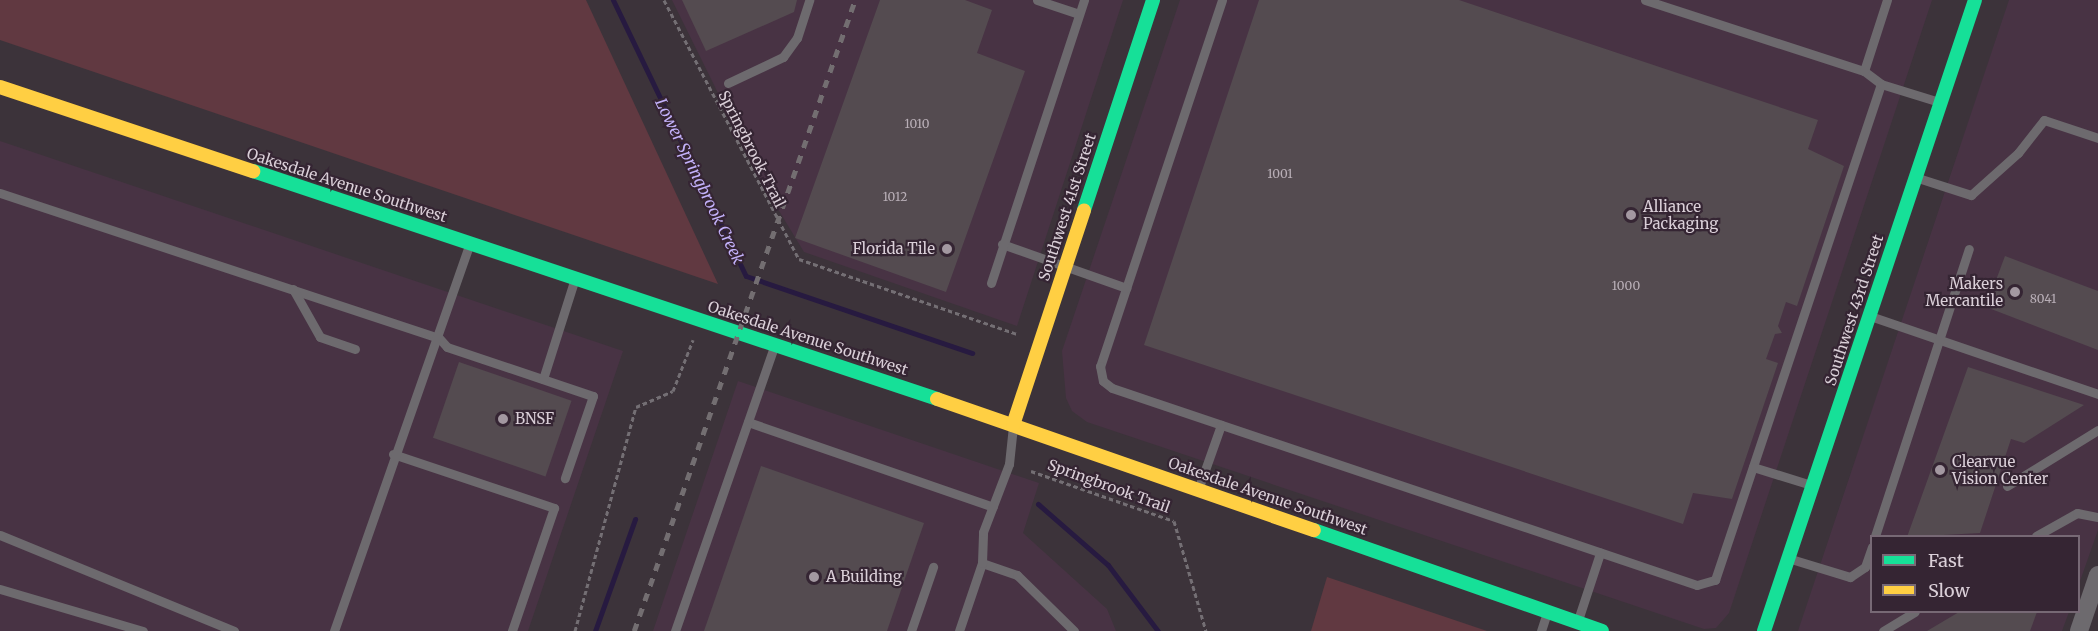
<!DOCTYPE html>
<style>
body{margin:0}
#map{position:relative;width:2098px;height:631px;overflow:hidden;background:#3c333a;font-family:Merriweather,serif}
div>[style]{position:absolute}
.built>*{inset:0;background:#483344}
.green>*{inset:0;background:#613941}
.stream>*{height:5px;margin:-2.5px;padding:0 2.5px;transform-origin:2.5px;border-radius:2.5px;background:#271a40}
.building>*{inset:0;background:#544b50;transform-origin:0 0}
.path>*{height:3px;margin-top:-1.5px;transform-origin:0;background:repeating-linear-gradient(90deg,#746f74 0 4.5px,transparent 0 7.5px)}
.lane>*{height:9px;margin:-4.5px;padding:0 4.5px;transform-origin:4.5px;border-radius:4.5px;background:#6d6a6e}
.street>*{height:18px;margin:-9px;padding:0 9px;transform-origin:9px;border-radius:9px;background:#6d6a6e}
.fast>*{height:14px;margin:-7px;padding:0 7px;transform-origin:7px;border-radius:7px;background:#16e098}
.slow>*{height:14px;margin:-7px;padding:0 7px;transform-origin:7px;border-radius:7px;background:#ffcf43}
.rail>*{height:4.5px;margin-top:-2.25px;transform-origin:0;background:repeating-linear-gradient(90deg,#736e71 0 8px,transparent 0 16px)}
.dots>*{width:16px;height:16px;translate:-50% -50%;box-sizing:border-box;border:3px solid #352533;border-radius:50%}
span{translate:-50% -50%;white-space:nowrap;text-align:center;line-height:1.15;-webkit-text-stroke:4.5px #352533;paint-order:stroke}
.number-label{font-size:12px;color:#b8aeb6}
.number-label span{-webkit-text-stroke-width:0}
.street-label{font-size:15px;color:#dacfd8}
.poi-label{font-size:15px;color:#dacfd8}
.left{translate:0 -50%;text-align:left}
.right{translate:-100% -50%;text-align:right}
.water-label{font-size:16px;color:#c3b1fa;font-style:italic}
.legend{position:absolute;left:1870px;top:535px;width:210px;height:78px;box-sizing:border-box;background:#352533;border:2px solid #776975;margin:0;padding:8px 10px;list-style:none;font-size:18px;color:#dacfd8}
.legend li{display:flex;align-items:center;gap:12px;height:30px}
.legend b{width:30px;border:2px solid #776975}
</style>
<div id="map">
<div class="built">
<div style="clip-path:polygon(672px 0,1123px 0,1017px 326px,804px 252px,764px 186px)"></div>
<div style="clip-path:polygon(1180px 0,1932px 0,1729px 613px,1716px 628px,1704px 629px,1087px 422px,1072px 411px,1066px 398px,1062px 351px)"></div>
<div style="clip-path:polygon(2009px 0,2098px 0,2098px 530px,2079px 584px,2078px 536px,1872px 536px,1872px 612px,2069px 612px,2062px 631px,1798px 631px)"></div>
<div style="clip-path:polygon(0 141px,623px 351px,528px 631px,0 631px)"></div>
<div style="clip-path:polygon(738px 381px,1039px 483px,1023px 533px,1107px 609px,1116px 631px,653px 631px)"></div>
</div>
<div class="green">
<div style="clip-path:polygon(0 0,586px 0,718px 284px,0 40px)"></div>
<div style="clip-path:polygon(1327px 577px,1487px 631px,1311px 631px)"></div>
</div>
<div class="stream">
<div style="left:613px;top:0;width:306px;rotate:64.3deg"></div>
<div style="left:746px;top:276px;width:239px;rotate:18.8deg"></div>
<div style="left:1038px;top:504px;width:93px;rotate:41.1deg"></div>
<div style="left:1108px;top:565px;width:83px;rotate:52.9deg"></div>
<div style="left:595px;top:631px;width:119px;rotate:-70.3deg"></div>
</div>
<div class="building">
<div style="clip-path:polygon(682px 0,797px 0,794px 12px,706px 51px)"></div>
<div style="clip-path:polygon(880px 0,965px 0,992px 10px,977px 53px,1025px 71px,946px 292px,795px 238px)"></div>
<div style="clip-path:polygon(1259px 0,1459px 0,1818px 120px,1808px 149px,1844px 166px,1797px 306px,1786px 302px,1778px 326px,1782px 333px,1775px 334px,1766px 359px,1778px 363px,1732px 499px,1693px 493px,1683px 524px,1144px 345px)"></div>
<div style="clip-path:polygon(2005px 256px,2098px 291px,2098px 350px,1986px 307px)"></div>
<div style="left:459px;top:362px;width:119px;height:80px;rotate:19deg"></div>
<div style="clip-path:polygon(1968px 367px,2084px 405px,2024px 443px,2011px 439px,1980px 533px,1907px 537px)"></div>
<div style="clip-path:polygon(761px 466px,924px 523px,887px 631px,704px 631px)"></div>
<div style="clip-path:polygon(1959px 612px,2037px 612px,2030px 631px,1927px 631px)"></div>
</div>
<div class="path">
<div style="left:664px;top:0;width:292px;rotate:62.5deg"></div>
<div style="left:799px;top:259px;width:231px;rotate:19deg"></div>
<div style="left:1031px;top:471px;width:151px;rotate:19.3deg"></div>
<div style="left:1174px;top:521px;width:115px;rotate:73.8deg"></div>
<div style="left:575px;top:631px;width:232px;rotate:-74.8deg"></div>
<div style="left:636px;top:407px;width:40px;rotate:-23.4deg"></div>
<div style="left:673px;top:391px;width:55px;rotate:-68.6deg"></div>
</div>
<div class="lane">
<div style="left:1037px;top:0;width:44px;rotate:18.4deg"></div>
<div style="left:1222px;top:0;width:386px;rotate:108.4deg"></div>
<div style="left:1100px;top:366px;width:15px;rotate:79deg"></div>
<div style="left:1103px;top:381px;width:11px;rotate:38deg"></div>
<div style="left:1112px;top:388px;width:617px;rotate:18.61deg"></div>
<div style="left:1697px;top:585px;width:19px;rotate:-16deg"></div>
<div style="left:1715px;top:580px;width:523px;rotate:-71.5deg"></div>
<div style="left:1645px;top:0;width:230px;rotate:18deg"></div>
<div style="left:1864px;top:71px;width:21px;rotate:37deg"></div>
<div style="left:1881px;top:84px;width:61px;rotate:17.2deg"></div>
<div style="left:1864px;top:71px;width:75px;rotate:-72.1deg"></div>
<div style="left:728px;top:83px;width:61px;rotate:-25.3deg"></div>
<div style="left:783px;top:57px;width:24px;rotate:-54deg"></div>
<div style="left:797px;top:38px;width:40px;rotate:-72deg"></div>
<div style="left:1918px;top:178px;width:56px;rotate:17.8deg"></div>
<div style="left:1971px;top:195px;width:63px;rotate:-41.8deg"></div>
<div style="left:2018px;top:153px;width:42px;rotate:-51.8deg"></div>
<div style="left:2044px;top:120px;width:57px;rotate:18.4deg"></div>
<div style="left:0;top:193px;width:462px;rotate:18.3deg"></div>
<div style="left:439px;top:338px;width:12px;rotate:48deg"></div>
<div style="left:447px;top:347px;width:154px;rotate:18.6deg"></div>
<div style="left:593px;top:396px;width:87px;rotate:108.9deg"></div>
<div style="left:1002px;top:244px;width:132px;rotate:19.5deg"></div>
<div style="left:991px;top:283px;width:298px;rotate:-71.8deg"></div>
<div style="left:293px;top:289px;width:55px;rotate:60.6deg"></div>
<div style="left:320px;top:337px;width:37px;rotate:19deg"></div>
<div style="left:1873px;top:317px;width:238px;rotate:18.9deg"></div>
<div style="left:543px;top:379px;width:103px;rotate:-72.4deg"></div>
<div style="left:748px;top:422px;width:259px;rotate:19.1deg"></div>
<div style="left:393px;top:454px;width:170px;rotate:18.5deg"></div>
<div style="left:554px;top:508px;width:130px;rotate:108.9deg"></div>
<div style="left:1753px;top:467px;width:61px;rotate:17.2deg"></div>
<div style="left:2007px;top:486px;width:107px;rotate:-31.6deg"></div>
<div style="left:1199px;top:487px;width:66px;rotate:-70.5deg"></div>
<div style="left:0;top:535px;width:253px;rotate:22.3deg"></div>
<div style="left:1875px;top:536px;width:302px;rotate:-71.9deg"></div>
<div style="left:2036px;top:536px;width:47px;rotate:-29.3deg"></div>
<div style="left:2077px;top:513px;width:21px;rotate:11deg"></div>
<div style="left:1791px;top:559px;width:62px;rotate:17deg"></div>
<div style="left:1850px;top:577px;width:18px;rotate:-34deg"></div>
<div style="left:1865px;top:567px;width:21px;rotate:-71deg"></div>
<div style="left:982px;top:563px;width:37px;rotate:19deg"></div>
<div style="left:1017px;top:575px;width:80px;rotate:44.5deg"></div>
<div style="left:0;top:589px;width:149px;rotate:16.4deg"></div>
<div style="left:1578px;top:620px;width:71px;rotate:-71.8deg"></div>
<div style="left:334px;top:631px;width:408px;rotate:-70.7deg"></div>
<div style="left:675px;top:631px;width:301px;rotate:-70.8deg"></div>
<div style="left:911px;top:631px;width:68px;rotate:-71deg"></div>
<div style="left:959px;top:631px;width:72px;rotate:-71.3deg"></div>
<div style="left:982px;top:563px;width:31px;rotate:-88deg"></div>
<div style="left:983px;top:532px;width:73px;rotate:-69.1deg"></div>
<div style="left:1009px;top:464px;width:38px;rotate:-84deg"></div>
<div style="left:1541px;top:631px;width:19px;rotate:-72deg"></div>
<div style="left:1883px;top:631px;width:37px;rotate:-31deg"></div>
</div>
<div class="street">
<div style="left:2079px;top:631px;width:59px;rotate:-71.3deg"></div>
</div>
<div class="fast">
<div style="left:253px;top:171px;width:721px;rotate:18.43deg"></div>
<div style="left:1084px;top:210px;width:221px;rotate:-71.8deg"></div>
<div style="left:1314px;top:530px;width:305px;rotate:19.3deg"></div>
<div style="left:1764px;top:631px;width:665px;rotate:-71.51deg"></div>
</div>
<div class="slow">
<div style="left:0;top:87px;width:267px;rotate:18.4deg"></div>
<div style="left:937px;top:399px;width:399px;rotate:19.2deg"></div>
<div style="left:1013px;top:425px;width:226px;rotate:-71.7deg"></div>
</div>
<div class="rail">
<div style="left:634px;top:631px;width:669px;rotate:-70.7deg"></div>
</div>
<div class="dots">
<div style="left:1631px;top:215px;background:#a398a1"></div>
<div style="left:947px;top:249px;background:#a398a1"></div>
<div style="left:2015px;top:292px;background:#a398a1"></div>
<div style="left:503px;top:419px;background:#a398a1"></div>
<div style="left:1940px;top:470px;background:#a398a1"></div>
<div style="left:814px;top:577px;background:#a398a1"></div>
</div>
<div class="number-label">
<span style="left:917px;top:124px">1010</span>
<span style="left:1280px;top:174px">1001</span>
<span style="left:895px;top:197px">1012</span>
<span style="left:1626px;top:286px">1000</span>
<span style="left:2043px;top:299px">8041</span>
</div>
<div class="street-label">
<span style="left:752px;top:149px;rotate:63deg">Springbrook Trail</span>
<span style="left:347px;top:185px;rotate:18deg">Oakesdale Avenue Southwest</span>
<span style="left:1067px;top:207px;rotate:-72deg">Southwest 41st Street</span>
<span style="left:1854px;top:310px;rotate:-72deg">Southwest 43rd Street</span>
<span style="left:808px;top:338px;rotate:18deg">Oakesdale Avenue Southwest</span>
<span style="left:1109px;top:486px;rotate:20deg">Springbrook Trail</span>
<span style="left:1268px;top:496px;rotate:19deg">Oakesdale Avenue Southwest</span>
</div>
<div class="poi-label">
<span class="left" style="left:1643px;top:215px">Alliance<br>Packaging</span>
<span class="right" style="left:935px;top:249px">Florida Tile</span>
<span class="right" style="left:2003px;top:292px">Makers<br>Mercantile</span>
<span class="left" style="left:515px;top:419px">BNSF</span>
<span class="left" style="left:1952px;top:470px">Clearvue<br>Vision Center</span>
<span class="left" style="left:826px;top:577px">A Building</span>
</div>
<div class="water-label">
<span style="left:700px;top:181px;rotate:64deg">Lower Springbrook Creek</span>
</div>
<ul class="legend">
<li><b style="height:8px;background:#16e098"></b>Fast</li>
<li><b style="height:8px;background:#ffcf43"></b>Slow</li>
</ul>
</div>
